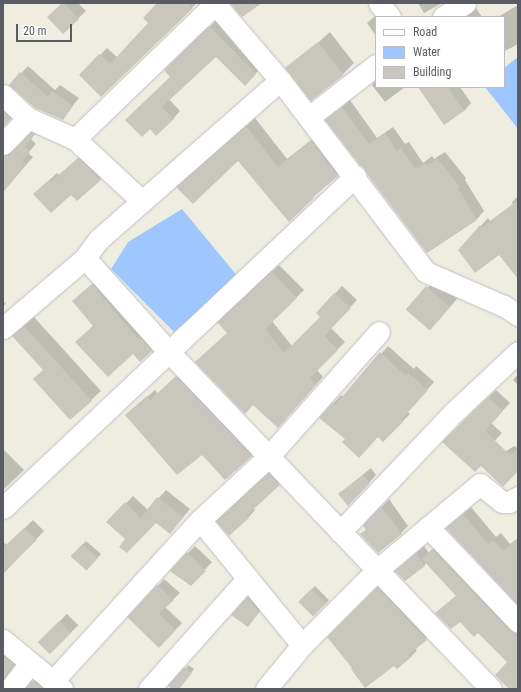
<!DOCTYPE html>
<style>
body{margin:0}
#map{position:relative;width:521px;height:692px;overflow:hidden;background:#eeede0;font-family:"Roboto Condensed",sans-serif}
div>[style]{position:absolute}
.water>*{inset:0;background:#9fc7ff}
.shadow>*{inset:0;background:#0003;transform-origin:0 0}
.building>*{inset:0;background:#c9c7bd;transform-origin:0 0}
.roads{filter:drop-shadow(0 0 1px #bebfc6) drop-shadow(0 0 1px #bebfc6)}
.minor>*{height:21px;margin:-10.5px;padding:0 10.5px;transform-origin:10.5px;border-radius:10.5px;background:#fff}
span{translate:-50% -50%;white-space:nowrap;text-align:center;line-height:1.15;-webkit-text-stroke:4px #fff;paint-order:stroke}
.frame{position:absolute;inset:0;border:4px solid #595c63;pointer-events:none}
.legend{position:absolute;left:375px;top:16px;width:130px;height:72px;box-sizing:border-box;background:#fff;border:1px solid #bdbec1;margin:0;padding:5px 7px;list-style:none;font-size:12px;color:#595c63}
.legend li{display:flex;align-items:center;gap:8px;height:20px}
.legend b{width:20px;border:1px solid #bdbec1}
.scale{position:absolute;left:16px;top:24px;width:56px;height:18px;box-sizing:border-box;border:2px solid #595c63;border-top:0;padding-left:5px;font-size:12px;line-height:14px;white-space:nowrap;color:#595c63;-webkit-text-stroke:3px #fff;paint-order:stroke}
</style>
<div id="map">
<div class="water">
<div style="clip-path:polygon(518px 57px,518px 129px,485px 87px,504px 87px,504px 68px)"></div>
<div style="clip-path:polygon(182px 209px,239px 278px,174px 332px,111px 269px,128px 242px)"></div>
</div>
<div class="shadow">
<div style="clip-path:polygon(63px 3px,78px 3px,86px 11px,63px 33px)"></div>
<div style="clip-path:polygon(159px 3px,197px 3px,101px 96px,80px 75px,107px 48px,117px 57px,150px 23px)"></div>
<div style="clip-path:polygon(418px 3px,442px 3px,424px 13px)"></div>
<div style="clip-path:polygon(518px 5px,518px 44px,505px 51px,504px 17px,498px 17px)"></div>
<div style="clip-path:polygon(476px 8px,482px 17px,461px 17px)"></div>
<div style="clip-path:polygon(382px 10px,389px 17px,376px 17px,376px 36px,367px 23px)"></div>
<div style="clip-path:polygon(222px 15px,265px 64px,245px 84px,216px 56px,169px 99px,180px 111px,173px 119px,133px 113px,172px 77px,165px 70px)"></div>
<div style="clip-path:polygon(330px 32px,354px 63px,343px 74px,288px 69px)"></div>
<div style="clip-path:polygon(28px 66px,55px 90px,60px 85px,79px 98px,62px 119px,10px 85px)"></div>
<div style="clip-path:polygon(376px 80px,376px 87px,405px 87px,385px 102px,372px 85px)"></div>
<div style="clip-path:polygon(419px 87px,460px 87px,471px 103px,464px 111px)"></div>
<div style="clip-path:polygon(3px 98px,17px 111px,3px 127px)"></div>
<div style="clip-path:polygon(350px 100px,377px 138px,393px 127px,405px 144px,409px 142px,423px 163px,432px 156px,434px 159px,445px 152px,466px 178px,465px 180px,484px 211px,477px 219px,427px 252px,365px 167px,327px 120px)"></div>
<div style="clip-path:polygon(255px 118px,287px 159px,320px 133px,346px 167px,313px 197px,238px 159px,186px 179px)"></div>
<div style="clip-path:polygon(39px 126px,41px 127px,31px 139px,36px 144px,28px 153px,33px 157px,3px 192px,3px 146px,8px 149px,15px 149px)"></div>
<div style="clip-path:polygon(86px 151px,108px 171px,77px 200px,71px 193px,42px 187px,57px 173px,59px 175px)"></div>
<div style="clip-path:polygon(518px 196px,518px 277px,500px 254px,459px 250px,488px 218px,490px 221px,513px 204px,512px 202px)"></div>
<div style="clip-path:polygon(279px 265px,304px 290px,272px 321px,292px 346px,321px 317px,317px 313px,342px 286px,357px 300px,331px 328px,345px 342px,317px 370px,323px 377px,285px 419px,228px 332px,226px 315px)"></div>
<div style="clip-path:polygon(100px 277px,159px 343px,140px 361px,133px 352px,76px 342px,94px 325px,73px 301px)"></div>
<div style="clip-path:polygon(435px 280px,457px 299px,437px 322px,407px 310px)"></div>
<div style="clip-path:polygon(3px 301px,6px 304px,3px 306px)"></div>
<div style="clip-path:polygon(34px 317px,101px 391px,91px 400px,44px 370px,13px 336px)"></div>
<div style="clip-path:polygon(388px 346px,414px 369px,416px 366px,434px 382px,408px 412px,410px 414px,383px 441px,378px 436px,347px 439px,320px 418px,341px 395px,343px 397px)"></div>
<div style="clip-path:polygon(184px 370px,258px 448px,251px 455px,202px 454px,126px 415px,155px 390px,158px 394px)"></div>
<div style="clip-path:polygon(518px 374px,518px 385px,513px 380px)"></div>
<div style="clip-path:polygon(496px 390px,510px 403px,491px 423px,502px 433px,478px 459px,443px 442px)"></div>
<div style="clip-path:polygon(514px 446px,518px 448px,518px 470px,491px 461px)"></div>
<div style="clip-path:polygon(3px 449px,24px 470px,3px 490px)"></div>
<div style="clip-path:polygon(276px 466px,286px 477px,253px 508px,255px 510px,248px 518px,225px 514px)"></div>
<div style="clip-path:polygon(371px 468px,376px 475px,355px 498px,339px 494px)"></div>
<div style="clip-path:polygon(166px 490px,190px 509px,170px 533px,156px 522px,126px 539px,108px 522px,133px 496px,148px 510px)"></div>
<div style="clip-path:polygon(389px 499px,408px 526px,401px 533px,362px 534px,367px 529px,364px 526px)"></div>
<div style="clip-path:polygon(471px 507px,496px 537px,501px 533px,510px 544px,518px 538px,518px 603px,447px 528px)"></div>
<div style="clip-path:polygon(33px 520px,44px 531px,3px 574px,3px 542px,7px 545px)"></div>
<div style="clip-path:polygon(86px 541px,101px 554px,90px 566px,71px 556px)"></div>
<div style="clip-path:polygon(440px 542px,518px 624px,518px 689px,510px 689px,509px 662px,478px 632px,444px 606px,457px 595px,427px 563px,405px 580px,396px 571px,424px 546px,429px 553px)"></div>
<div style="clip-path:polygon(195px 546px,212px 562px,191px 585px,188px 553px)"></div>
<div style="clip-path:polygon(164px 579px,180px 593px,165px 607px,182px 623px,159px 647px,158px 586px)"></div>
<div style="clip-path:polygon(385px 580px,434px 631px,415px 648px,417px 650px,410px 658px,397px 667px,395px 664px,353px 668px,329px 637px)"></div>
<div style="left:315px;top:586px;width:20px;height:22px;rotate:45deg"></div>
<div style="clip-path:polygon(255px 590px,266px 604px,248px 626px,232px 615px)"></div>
<div style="left:67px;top:614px;width:16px;height:40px;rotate:45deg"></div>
<div style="clip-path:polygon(3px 649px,20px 657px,5px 679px,3px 689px)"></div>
<div style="clip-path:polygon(188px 665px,194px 669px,178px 689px,174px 689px)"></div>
<div style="clip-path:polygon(40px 673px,61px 689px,26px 689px)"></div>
</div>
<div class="building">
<div style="clip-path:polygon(62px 3px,64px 3px,79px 19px,63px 34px,47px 17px)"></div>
<div style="clip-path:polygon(157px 3px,187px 3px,192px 9px,101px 97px,79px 75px,99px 54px,110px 64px,148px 23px,143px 18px)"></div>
<div style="clip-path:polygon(230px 3px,262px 3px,242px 17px)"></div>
<div style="clip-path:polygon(209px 26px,256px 74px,245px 86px,216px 57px,162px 107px,174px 119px,156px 136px,150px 129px,142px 137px,125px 120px,170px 77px,164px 70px)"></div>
<div style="left:318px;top:42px;width:42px;height:42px;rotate:52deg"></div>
<div style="clip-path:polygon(20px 72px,48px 97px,52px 91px,73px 106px,63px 120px,35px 108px,9px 85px)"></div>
<div style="clip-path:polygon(418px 87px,448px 87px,464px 111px,444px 125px)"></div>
<div style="clip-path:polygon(342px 107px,369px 144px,385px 133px,397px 151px,401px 148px,415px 169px,425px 163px,427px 166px,437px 158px,460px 187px,458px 188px,477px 220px,427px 253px,367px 174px,364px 168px,360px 165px,325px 120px)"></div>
<div style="clip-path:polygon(3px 111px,11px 119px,3px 127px)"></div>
<div style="clip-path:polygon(246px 126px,278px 167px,311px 141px,338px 176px,313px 197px,314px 198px,289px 222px,238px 161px,193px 204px,176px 187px)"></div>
<div style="clip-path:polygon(31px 132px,35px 134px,25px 147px,30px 152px,22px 160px,26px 164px,3px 192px,3px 156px,12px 152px)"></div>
<div style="clip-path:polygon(78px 158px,101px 180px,77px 201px,71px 195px,51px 213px,33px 194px,49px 180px,51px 182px)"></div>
<div style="clip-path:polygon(518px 200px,518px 279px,499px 255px,475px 273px,458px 250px,480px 225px,482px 228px)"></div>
<div style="clip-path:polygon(271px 271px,297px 298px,265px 329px,284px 353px,320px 317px,316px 313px,334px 293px,351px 308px,324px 336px,338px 350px,310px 378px,316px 385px,278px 428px,253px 405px,245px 414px,195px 362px,227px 333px,217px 322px)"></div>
<div style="clip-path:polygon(92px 284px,138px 339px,140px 337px,152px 351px,140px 362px,133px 354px,108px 377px,75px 342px,93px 326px,72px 301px)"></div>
<div style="left:426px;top:286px;width:32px;height:31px;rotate:41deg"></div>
<div style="clip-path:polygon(24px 326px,92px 401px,70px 420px,33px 379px,43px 370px,12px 336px)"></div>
<div style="clip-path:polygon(380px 352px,406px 376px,408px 373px,428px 390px,401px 420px,403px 422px,383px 442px,378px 437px,359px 458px,342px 442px,345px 439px,319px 418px,333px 402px,336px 404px)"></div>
<div style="clip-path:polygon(176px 376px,252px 456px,225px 480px,202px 455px,177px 475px,125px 415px,147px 396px,150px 400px)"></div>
<div style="clip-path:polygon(488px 397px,503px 411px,485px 431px,510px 455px,518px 449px,518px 471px,503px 487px,481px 466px,475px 472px,442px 442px)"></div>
<div style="clip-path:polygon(268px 473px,280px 485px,246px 516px,249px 518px,229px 536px,216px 521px)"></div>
<div style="clip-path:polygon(363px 475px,370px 483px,348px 506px,338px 494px)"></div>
<div style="clip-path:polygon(157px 497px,183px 517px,170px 534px,156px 523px,127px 553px,119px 547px,125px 539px,106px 522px,125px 502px,141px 518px)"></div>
<div style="clip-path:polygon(381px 506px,402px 534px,378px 553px,360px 534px,366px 530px,363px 525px)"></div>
<div style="clip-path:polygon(463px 514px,488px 544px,493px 540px,503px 551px,518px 539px,518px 605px,446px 528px)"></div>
<div style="clip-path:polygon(24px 528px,37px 540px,3px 572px,3px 548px)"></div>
<div style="left:82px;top:544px;width:21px;height:17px;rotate:41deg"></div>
<div style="clip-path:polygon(432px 549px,509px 630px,518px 634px,518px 689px,509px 689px,495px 675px,507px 662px,478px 633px,474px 637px,460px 622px,451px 629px,435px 613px,456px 596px,422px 559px)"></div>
<div style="clip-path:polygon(187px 552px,206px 571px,191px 586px,170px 571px)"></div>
<div style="clip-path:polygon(416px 553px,425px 566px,405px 581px,395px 571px)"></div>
<div style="clip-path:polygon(157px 585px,174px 600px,159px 614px,176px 630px,159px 648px,127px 617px)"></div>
<div style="clip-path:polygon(377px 587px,427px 640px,408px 655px,410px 658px,397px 669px,394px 666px,365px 688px,351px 669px,352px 668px,327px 637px)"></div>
<div style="left:311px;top:589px;width:21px;height:18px;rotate:45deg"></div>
<div style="clip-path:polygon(247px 597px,259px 612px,248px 627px,231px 615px)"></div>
<div style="left:59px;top:621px;width:17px;height:30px;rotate:45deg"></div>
<div style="clip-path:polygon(3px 656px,14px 664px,3px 678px)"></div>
<div style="clip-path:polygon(184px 667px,192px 673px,179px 689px,172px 689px,168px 686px)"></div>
<div style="clip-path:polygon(32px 680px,42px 688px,43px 689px,25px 689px)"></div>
</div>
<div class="roads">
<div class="minor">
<div style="left:379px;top:3px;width:18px;rotate:52deg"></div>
<div style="left:215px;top:4px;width:100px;rotate:49.5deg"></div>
<div style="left:280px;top:80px;width:241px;rotate:52.8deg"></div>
<div style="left:426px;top:272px;width:85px;rotate:23.6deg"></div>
<div style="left:504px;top:306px;width:17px;rotate:33deg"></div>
<div style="left:443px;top:17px;width:26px;rotate:-32deg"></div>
<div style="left:3px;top:95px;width:34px;rotate:43deg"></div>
<div style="left:28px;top:118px;width:51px;rotate:24.1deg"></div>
<div style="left:75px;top:139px;width:91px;rotate:42.8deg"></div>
<div style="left:309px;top:117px;width:85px;rotate:-37.8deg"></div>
<div style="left:75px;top:139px;width:196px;rotate:-44deg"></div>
<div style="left:3px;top:144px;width:36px;rotate:-46deg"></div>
<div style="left:85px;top:258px;width:126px;rotate:48.2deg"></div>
<div style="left:169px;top:352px;width:466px;rotate:46.3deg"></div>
<div style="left:3px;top:328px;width:108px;rotate:-40.5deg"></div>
<div style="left:85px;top:258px;width:22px;rotate:-54deg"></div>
<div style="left:98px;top:240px;width:242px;rotate:-41.3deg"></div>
<div style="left:3px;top:508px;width:484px;rotate:-43.3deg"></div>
<div style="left:428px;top:527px;width:131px;rotate:46.5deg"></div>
<div style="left:340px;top:532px;width:164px;rotate:-46.5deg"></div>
<div style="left:453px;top:413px;width:89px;rotate:-43.2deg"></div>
<div style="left:3px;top:640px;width:77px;rotate:39.7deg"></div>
<div style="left:302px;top:645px;width:106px;rotate:-45deg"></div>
<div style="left:377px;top:570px;width:134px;rotate:-39.9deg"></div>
<div style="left:480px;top:484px;width:28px;rotate:39deg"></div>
<div style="left:502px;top:502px;width:7px"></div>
<div style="left:509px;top:502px;width:10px;rotate:-29deg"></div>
<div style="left:52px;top:682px;width:219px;rotate:-47.6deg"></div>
<div style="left:10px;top:689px;width:33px;rotate:-52deg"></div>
<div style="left:149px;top:689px;width:147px;rotate:-48.3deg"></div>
<div style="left:266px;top:689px;width:57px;rotate:-50.7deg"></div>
<div style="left:302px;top:645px;width:161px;rotate:-129.2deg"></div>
<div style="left:200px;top:520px;width:93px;rotate:-42.8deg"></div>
<div style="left:268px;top:457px;width:167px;rotate:-48.4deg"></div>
</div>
</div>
<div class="frame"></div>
<ul class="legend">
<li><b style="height:5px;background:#fff"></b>Road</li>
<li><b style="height:11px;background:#9fc7ff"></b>Water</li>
<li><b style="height:11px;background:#c9c7bd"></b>Building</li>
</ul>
<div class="scale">20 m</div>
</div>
